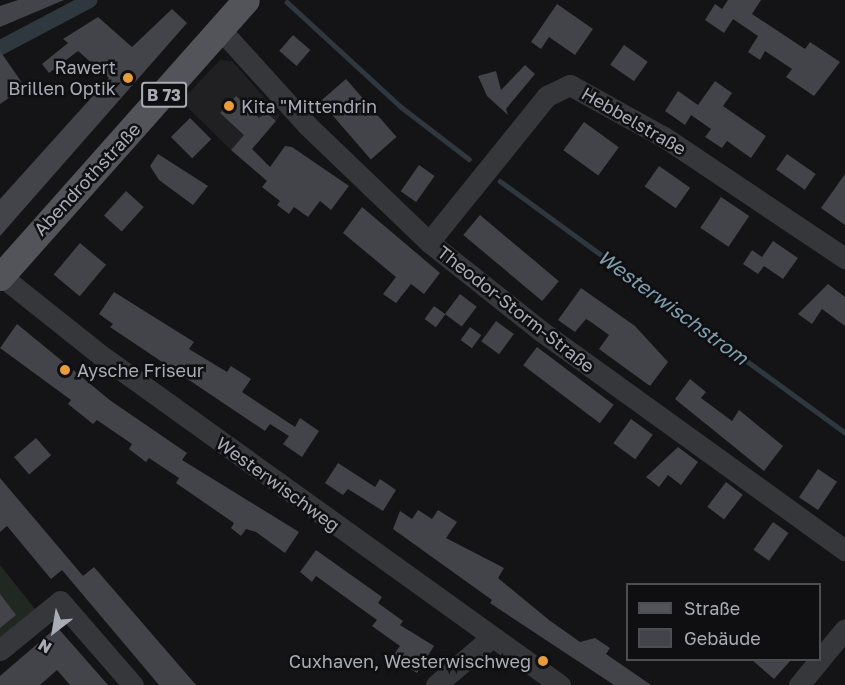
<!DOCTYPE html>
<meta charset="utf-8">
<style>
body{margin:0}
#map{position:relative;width:845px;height:685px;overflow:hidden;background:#141416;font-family:"Golos Text",sans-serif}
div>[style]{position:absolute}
.built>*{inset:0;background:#202023}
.green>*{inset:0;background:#212821}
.stream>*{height:4.5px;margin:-2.25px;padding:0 2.25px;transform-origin:2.25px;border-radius:2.25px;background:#2e383e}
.canal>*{height:15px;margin:-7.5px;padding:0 7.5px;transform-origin:7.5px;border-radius:7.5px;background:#2e383e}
.building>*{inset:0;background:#434449;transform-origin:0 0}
.minor>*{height:21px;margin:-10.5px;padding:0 10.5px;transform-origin:10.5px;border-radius:10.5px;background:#35373b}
.major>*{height:27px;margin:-13.5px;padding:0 13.5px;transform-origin:13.5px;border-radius:13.5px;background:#525459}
.dots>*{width:16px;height:16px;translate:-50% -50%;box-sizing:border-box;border:3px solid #0f0f11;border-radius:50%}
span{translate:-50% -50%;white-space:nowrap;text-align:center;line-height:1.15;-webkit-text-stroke:5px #0f0f11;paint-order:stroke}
.shield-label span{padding:2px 4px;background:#0f0f11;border:2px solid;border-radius:4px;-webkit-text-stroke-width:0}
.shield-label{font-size:16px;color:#a7acb5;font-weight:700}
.poi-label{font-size:18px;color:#a7acb5}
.right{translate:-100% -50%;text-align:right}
.left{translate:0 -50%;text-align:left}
.street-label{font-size:18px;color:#a7acb5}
.water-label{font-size:20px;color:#7f9daf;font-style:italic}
.legend{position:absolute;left:626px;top:583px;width:195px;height:78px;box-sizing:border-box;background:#0f0f11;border:2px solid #4c4e53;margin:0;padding:8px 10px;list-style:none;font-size:18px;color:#a7acb5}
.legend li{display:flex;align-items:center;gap:12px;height:30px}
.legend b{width:30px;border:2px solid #4c4e53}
.north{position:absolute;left:24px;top:601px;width:60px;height:60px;-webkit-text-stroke:4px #0f0f11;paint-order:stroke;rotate:211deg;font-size:16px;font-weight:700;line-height:24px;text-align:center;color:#a7acb5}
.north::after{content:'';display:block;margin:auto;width:21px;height:27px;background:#a7acb5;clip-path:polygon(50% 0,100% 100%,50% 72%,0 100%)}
</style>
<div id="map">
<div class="built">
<div style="clip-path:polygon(220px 60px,232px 61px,280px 115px,276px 121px,265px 112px,231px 150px,181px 101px)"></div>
</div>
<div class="green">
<div style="clip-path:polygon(0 565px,39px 614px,0 644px)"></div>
</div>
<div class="stream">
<div style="left:287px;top:2px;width:154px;rotate:42.6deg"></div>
<div style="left:400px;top:106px;width:87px;rotate:37.5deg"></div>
<div style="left:500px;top:181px;width:427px;rotate:36.1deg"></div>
</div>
<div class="canal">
<div style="left:0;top:47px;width:101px;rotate:-27.8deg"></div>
</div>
<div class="building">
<div style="clip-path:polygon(18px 0,64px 0,0 27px,0 6px)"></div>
<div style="clip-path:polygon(728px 0,761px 0,752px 14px,805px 49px,810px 42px,840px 62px,814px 96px,786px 77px,792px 69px,765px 51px,760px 60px,748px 52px,758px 36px,733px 19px,724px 33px,705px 20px,715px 4px,722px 9px)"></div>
<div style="clip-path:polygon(557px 4px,593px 29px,575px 55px,549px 37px,541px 49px,531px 42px)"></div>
<div style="clip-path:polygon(172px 9px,187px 23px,0 236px,0 199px,109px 78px,78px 51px,49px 73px,42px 64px,68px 43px,63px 39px,98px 17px,132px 47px)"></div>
<div style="left:293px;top:35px;width:23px;height:21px;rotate:41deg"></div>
<div style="left:624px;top:45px;width:29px;height:24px;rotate:35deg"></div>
<div style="clip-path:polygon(0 51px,25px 87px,0 104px)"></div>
<div style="clip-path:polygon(525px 65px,535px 74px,506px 109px,508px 115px,487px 96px,478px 76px,496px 71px,501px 90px)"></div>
<div style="left:346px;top:79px;width:77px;height:34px;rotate:49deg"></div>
<div style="clip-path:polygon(715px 81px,732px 93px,723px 106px,766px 136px,751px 158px,727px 141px,722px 148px,705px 137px,711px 129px,691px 115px,685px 125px,665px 111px,678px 91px,698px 105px)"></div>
<div style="clip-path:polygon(236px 96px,259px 118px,266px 112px,276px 121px,252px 149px,270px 167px,285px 146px,292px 147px,349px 186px,331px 210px,320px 201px,308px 217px,294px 207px,289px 214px,277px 205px,280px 201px,262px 187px,267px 181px,231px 150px,244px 135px,220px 113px)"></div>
<div style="left:190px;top:118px;width:30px;height:27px;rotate:45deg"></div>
<div style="left:584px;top:122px;width:43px;height:35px;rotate:36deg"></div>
<div style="clip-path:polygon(158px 154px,208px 186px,193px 205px,159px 180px,150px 166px)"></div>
<div style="left:787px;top:154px;width:35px;height:19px;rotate:35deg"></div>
<div style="left:419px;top:165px;width:19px;height:32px;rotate:35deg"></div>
<div style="left:659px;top:166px;width:38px;height:25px;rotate:35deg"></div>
<div style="clip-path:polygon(845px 174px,845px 225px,821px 208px)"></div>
<div style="left:126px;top:191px;width:24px;height:33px;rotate:42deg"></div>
<div style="left:721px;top:197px;width:34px;height:37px;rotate:34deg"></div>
<div style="clip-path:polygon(362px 207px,440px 273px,424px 294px,411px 284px,396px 303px,383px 294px,396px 277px,343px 233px)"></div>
<div style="left:480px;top:215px;width:103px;height:26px;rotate:40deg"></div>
<div style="clip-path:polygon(773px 241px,798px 258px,783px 279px,764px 266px,758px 274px,743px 264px,752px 250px,762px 257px)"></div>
<div style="left:80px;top:243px;width:34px;height:41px;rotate:40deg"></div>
<div style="clip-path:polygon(828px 284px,845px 297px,845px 326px,822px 309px,812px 324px,798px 314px)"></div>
<div style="clip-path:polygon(581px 288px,635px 326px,668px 362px,650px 386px,599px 349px,609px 335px,591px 322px,586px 319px,575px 332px,558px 320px)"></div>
<div style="clip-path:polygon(114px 292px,194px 342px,189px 349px,227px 372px,231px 366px,251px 379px,242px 392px,295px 427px,300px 418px,319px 431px,302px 457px,283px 444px,289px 436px,270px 424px,265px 431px,110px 327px,113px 324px,99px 314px)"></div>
<div style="left:460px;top:294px;width:21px;height:25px;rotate:37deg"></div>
<div style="left:434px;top:306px;width:14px;height:16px;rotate:36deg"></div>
<div style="left:496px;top:321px;width:22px;height:25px;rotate:36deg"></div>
<div style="clip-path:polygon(17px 324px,111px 401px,187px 453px,182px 460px,299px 532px,285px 553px,256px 532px,246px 529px,241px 536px,231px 528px,234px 523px,176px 483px,179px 478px,149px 458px,146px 462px,129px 449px,132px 444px,97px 420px,93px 424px,68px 404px,71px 400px,0 348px)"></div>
<div style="left:470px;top:327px;width:14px;height:16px;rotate:36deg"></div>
<div style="left:537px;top:347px;width:96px;height:23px;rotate:37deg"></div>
<div style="clip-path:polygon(690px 379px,706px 392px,701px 398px,732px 421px,739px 410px,783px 446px,764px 471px,675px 399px)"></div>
<div style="left:631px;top:419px;width:27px;height:30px;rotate:36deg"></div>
<div style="left:36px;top:438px;width:23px;height:29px;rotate:49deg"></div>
<div style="clip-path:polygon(678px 447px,698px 462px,681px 485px,668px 475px,659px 487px,646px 477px)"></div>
<div style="clip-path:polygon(338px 463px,375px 487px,380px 479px,396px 490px,383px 511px,348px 489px,343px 495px,325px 483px)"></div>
<div style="left:818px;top:469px;width:23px;height:34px;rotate:34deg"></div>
<div style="clip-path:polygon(0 478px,83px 576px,94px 567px,196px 685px,159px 685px,62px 570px,51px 579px,7px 526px,0 532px)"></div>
<div style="left:726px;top:482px;width:21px;height:31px;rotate:37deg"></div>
<div style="clip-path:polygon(418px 510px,432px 519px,438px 510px,457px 522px,446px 538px,504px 568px,498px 578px,549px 620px,580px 642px,595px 638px,610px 648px,606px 654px,651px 685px,614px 685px,490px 603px,492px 600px,393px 529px,400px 511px,412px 519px)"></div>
<div style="left:773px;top:522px;width:19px;height:34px;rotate:35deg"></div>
<div style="clip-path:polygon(316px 550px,382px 597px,378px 603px,403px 621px,400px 625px,434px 646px,417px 673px,392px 657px,400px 646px,372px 626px,377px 620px,316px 576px,312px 582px,300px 572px)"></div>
<div style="clip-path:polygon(0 594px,16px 615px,0 628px)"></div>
<div style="clip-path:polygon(57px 627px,108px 685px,70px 685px,57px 670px,40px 685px,0 685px,0 676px)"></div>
<div style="clip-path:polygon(752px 660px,791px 660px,774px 679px)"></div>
</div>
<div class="minor">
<div style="left:220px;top:29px;width:131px;rotate:47.8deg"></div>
<div style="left:308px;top:126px;width:168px;rotate:43.8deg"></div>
<div style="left:429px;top:242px;width:143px;rotate:38.5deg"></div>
<div style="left:541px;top:331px;width:375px;rotate:35.8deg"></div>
<div style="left:429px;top:242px;width:188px;rotate:-51.1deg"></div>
<div style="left:547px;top:96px;width:25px;rotate:-26deg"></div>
<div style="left:570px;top:85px;width:107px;rotate:29deg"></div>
<div style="left:664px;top:137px;width:218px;rotate:33.8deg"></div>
<div style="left:0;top:275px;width:130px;rotate:38.5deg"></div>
<div style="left:102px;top:356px;width:564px;rotate:35.69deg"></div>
<div style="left:0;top:650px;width:77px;rotate:-39.2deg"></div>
<div style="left:60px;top:601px;width:111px;rotate:49deg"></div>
<div style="left:436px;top:685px;width:74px;rotate:-40.6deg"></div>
<div style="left:799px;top:685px;width:72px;rotate:-50.6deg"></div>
</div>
<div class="major">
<div style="left:0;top:277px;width:370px;rotate:-48.4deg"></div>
</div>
<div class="dots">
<div style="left:128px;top:78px;background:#e89d3a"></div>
<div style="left:229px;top:106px;background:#e89d3a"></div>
<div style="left:65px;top:370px;background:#e89d3a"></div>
<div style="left:543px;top:661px;background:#e89d3a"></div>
</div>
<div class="shield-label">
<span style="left:164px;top:95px">B 73</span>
</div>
<div class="poi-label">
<span class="right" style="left:116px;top:78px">Rawert<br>Brillen Optik</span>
<span class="left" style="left:241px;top:106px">Kita "Mittendrin</span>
<span class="left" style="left:77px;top:370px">Aysche Friseur</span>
<span class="right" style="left:531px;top:661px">Cuxhaven, Westerwischweg</span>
</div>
<div class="street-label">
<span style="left:634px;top:121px;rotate:30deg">Hebbelstraße</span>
<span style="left:87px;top:179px;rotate:-47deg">Abendrothstraße</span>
<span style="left:516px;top:309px;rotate:38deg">Theodor-Storm-Straße</span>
<span style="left:278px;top:484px;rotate:36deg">Westerwischweg</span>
</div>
<div class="water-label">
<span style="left:673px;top:307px;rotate:36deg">Westerwischstrom</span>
</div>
<ul class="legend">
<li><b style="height:8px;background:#525459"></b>Straße</li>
<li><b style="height:16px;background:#434449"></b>Gebäude</li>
</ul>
<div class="north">N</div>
</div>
